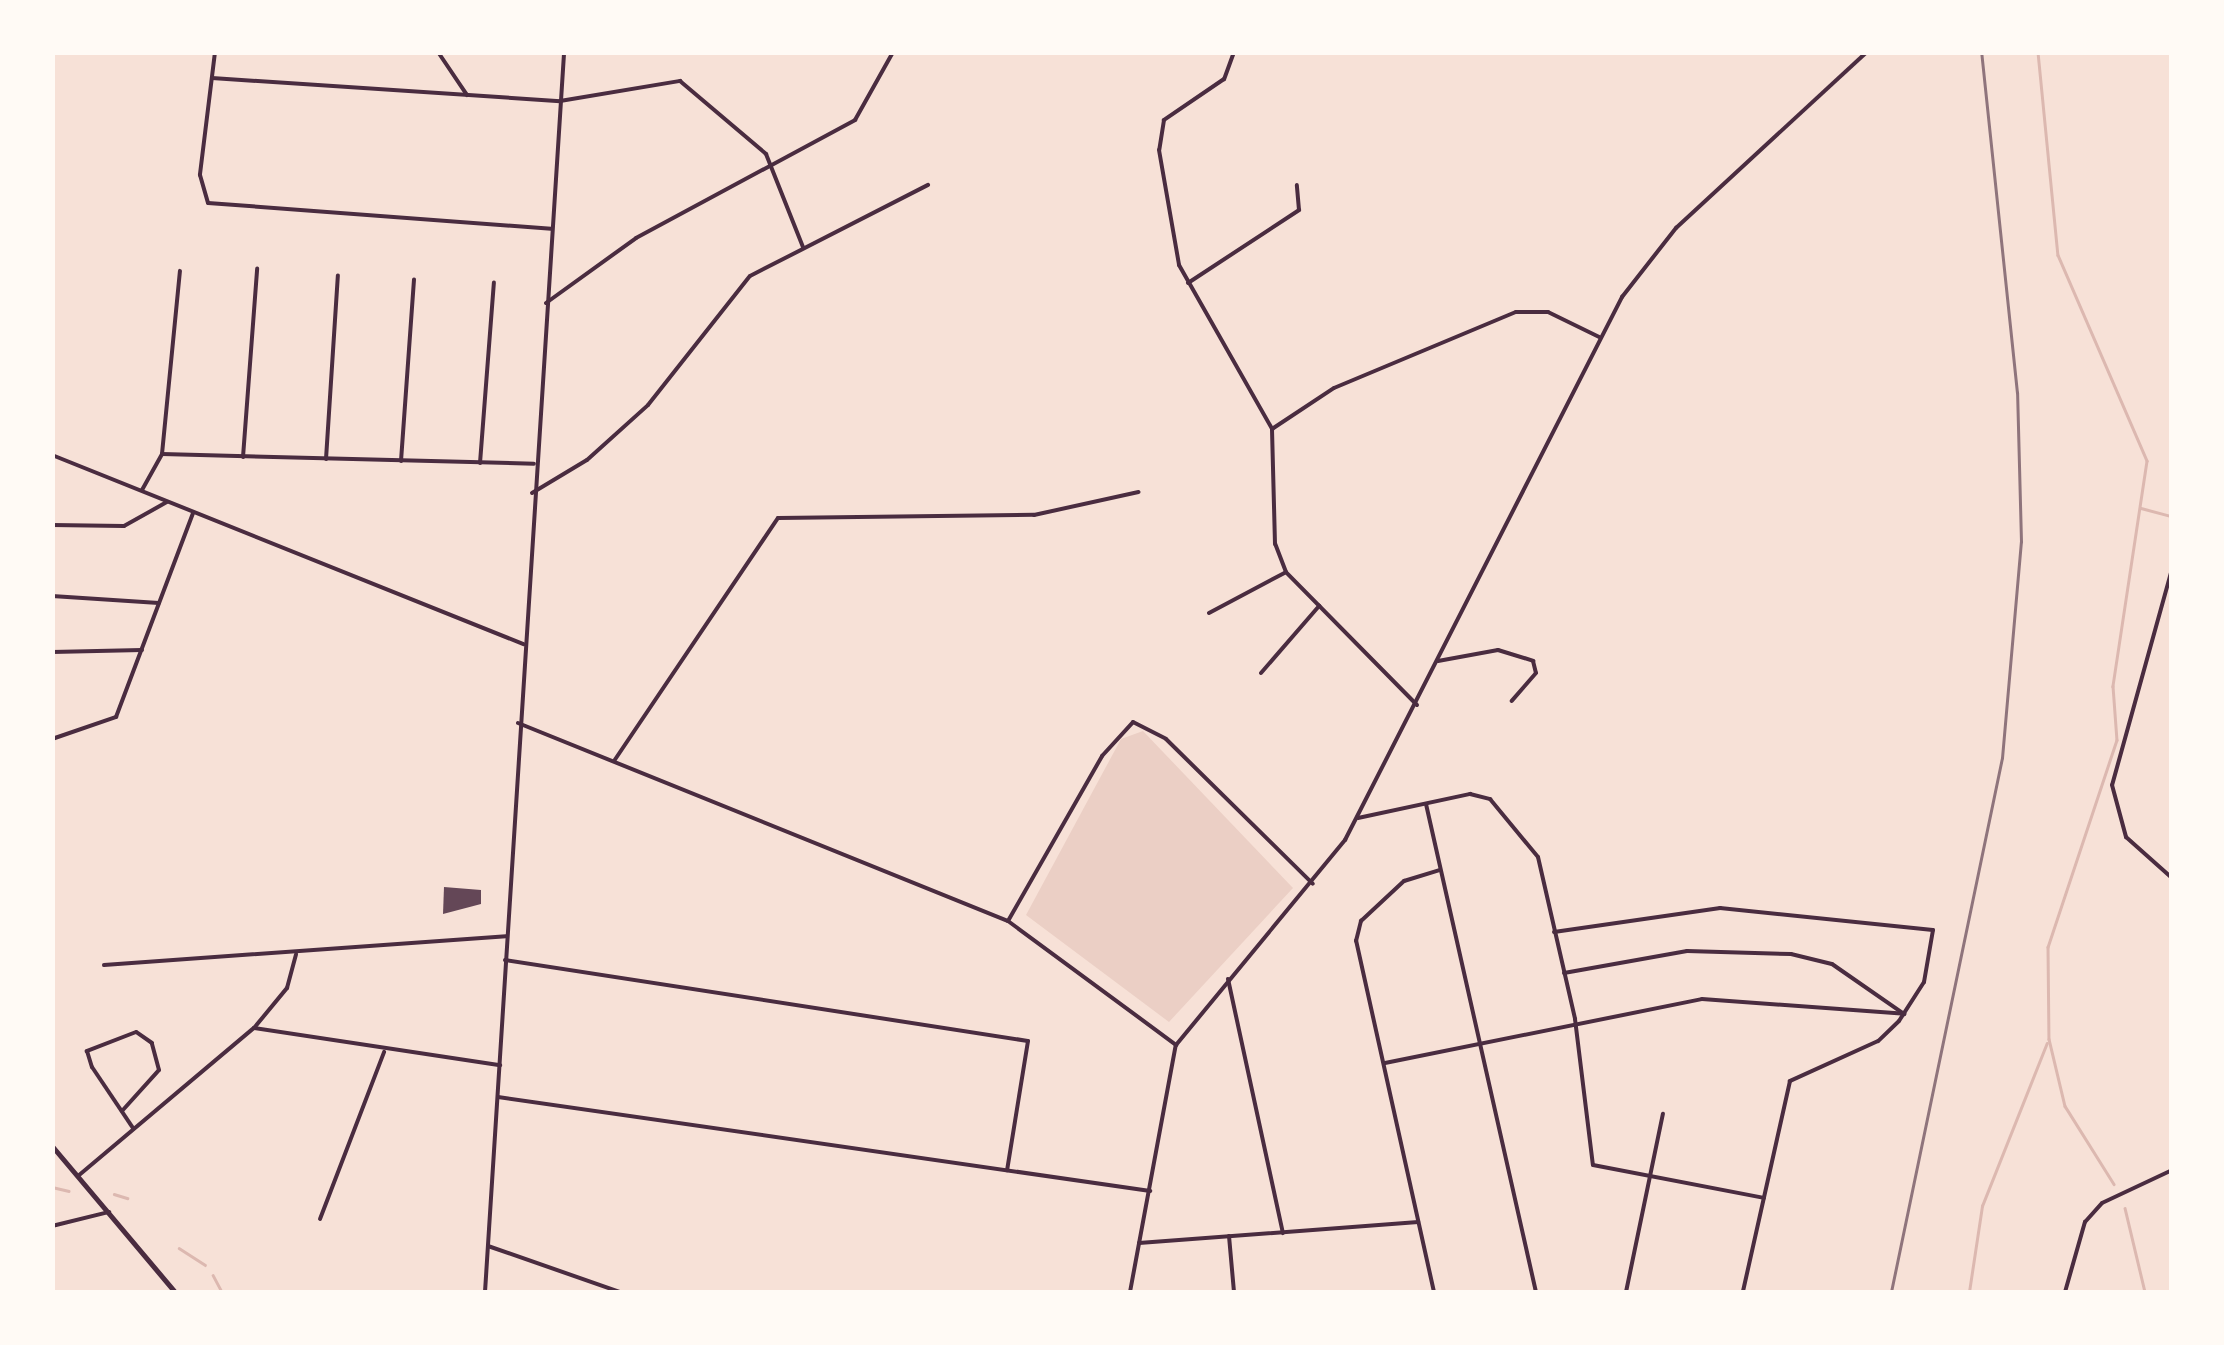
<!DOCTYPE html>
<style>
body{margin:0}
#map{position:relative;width:2224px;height:1345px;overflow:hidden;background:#f7e1d7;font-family:Montserrat,sans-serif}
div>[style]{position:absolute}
.green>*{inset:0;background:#ebcfc5}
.stream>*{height:2.5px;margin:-1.25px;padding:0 1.25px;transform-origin:1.25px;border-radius:1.25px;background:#dcb8b0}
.building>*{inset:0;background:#644757}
.minor>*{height:4px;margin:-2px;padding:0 2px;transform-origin:2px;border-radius:2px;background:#4a2c40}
.secondary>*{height:5px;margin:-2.5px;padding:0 2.5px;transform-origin:2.5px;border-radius:2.5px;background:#4a2c40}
.rail>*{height:2.5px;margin:-1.25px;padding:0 1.25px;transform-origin:1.25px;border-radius:1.25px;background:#8f747c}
span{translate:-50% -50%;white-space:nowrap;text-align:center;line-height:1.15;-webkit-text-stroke:8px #fffaf5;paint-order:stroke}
.frame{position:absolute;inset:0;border:55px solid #fffaf5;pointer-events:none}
</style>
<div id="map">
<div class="green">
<div style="clip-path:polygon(1143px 731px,1293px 888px,1169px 1022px,1026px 915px,1121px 739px)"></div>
</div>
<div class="stream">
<div style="left:2038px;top:52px;width:204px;rotate:84.4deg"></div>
<div style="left:2058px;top:255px;width:224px;rotate:66.6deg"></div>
<div style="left:2147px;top:461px;width:228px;rotate:98.6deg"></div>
<div style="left:2113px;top:686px;width:54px;rotate:85.8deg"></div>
<div style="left:2117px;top:740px;width:218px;rotate:108.4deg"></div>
<div style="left:2048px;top:947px;width:92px;rotate:89.4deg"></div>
<div style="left:2049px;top:1039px;width:69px;rotate:76.6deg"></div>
<div style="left:2065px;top:1106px;width:92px;rotate:57.9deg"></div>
<div style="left:2141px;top:508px;width:28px;rotate:15deg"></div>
<div style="left:52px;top:1187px;width:17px;rotate:13deg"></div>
<div style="left:114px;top:1194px;width:14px;rotate:17deg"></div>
<div style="left:2125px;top:1208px;width:86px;rotate:76.6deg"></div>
<div style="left:179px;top:1248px;width:31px;rotate:33deg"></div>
<div style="left:213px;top:1275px;width:19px;rotate:62deg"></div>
<div style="left:1969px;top:1292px;width:87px;rotate:-81.4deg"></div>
<div style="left:1982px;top:1206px;width:175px;rotate:-68.3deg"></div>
</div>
<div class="building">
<div style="clip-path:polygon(444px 887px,481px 890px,481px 904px,443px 914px)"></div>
</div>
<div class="minor">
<div style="left:215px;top:52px;width:124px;rotate:97deg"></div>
<div style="left:200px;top:175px;width:29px;rotate:74deg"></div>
<div style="left:208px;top:203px;width:344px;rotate:4.3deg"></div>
<div style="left:438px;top:52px;width:52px;rotate:56deg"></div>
<div style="left:1234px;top:52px;width:29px;rotate:110deg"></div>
<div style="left:1224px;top:79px;width:73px;rotate:145.7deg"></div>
<div style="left:1164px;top:120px;width:30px;rotate:99deg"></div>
<div style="left:1159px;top:150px;width:117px;rotate:80.1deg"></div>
<div style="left:1179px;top:265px;width:189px;rotate:60.4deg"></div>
<div style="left:212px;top:78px;width:349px;rotate:3.8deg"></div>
<div style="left:560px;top:101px;width:122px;rotate:-9.5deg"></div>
<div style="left:680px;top:81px;width:113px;rotate:40.3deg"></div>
<div style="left:766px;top:154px;width:100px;rotate:68.3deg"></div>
<div style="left:1188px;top:283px;width:133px;rotate:-33.3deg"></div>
<div style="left:1299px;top:210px;width:25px;rotate:-95deg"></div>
<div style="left:546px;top:303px;width:111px;rotate:-35.8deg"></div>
<div style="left:636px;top:238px;width:249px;rotate:-28.3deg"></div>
<div style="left:855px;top:120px;width:78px;rotate:-60.8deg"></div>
<div style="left:162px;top:454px;width:372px;rotate:1.5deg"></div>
<div style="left:52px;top:455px;width:508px;rotate:21.86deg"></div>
<div style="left:243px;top:457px;width:189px;rotate:-85.7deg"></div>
<div style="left:326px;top:459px;width:184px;rotate:-86.3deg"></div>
<div style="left:401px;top:461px;width:182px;rotate:-85.9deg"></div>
<div style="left:480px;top:463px;width:181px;rotate:-85.6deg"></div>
<div style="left:142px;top:490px;width:41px;rotate:-60.9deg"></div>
<div style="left:162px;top:454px;width:184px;rotate:-84.4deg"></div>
<div style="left:532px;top:493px;width:64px;rotate:-31deg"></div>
<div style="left:587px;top:460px;width:82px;rotate:-42deg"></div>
<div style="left:648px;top:405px;width:164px;rotate:-51.7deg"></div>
<div style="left:750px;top:276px;width:200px;rotate:-27.1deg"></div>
<div style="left:52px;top:525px;width:72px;rotate:0.8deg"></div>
<div style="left:124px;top:526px;width:49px;rotate:-29.2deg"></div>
<div style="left:2172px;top:569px;width:224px;rotate:105.5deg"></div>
<div style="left:2112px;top:785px;width:54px;rotate:74.9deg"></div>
<div style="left:2126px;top:837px;width:62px;rotate:41.7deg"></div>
<div style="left:52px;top:596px;width:107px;rotate:3.7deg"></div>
<div style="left:1209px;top:613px;width:87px;rotate:-28deg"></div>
<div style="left:52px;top:652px;width:90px;rotate:-1.3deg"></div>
<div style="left:1438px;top:661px;width:61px;rotate:-10.4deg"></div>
<div style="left:1498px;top:650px;width:37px;rotate:17deg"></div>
<div style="left:1533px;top:661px;width:12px;rotate:76deg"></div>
<div style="left:1536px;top:673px;width:37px;rotate:131deg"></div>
<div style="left:1261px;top:673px;width:89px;rotate:-49.1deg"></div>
<div style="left:1417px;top:705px;width:187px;rotate:-134.6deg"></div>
<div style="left:1286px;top:572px;width:30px;rotate:-111deg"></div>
<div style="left:1275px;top:544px;width:115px;rotate:-91.5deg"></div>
<div style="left:1272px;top:429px;width:74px;rotate:-33.5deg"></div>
<div style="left:1334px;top:388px;width:197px;rotate:-22.7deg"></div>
<div style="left:1516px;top:312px;width:32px"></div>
<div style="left:1548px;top:312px;width:57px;rotate:26.1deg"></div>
<div style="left:518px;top:723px;width:528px;rotate:22deg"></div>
<div style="left:1008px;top:921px;width:209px;rotate:36.4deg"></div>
<div style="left:52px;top:739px;width:68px;rotate:-19deg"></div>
<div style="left:116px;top:717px;width:218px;rotate:-69.3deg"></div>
<div style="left:614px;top:761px;width:293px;rotate:-56deg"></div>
<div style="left:778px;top:518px;width:256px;rotate:-0.7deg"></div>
<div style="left:1034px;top:515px;width:107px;rotate:-12.4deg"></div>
<div style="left:1426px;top:804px;width:500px;rotate:77.3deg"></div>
<div style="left:1358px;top:818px;width:115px;rotate:-12.1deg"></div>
<div style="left:1470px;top:794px;width:21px;rotate:14deg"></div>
<div style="left:1490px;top:799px;width:75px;rotate:50.4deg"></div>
<div style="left:1538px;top:857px;width:166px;rotate:77.1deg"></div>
<div style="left:1575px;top:1019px;width:147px;rotate:83deg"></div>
<div style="left:1593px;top:1165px;width:174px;rotate:10.9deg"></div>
<div style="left:1008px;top:921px;width:190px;rotate:-60.3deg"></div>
<div style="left:1102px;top:756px;width:46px;rotate:-47.6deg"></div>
<div style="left:1133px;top:722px;width:37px;rotate:27deg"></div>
<div style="left:1166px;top:739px;width:206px;rotate:44.6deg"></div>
<div style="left:1554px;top:932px;width:168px;rotate:-8.2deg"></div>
<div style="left:1720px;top:908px;width:214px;rotate:5.9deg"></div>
<div style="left:1933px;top:930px;width:53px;rotate:99.8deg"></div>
<div style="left:1924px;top:982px;width:46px;rotate:122.7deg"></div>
<div style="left:1899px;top:1021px;width:29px;rotate:136deg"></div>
<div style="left:1878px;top:1041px;width:97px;rotate:155.6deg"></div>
<div style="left:1790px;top:1081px;width:216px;rotate:102.6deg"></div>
<div style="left:505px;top:960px;width:529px;rotate:8.8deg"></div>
<div style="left:1028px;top:1041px;width:131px;rotate:99.2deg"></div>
<div style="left:104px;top:965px;width:403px;rotate:-4.1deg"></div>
<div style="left:1564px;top:973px;width:125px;rotate:-10.1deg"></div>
<div style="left:1687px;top:951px;width:104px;rotate:1.7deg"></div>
<div style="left:1791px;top:954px;width:42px;rotate:13.7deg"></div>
<div style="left:1832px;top:964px;width:88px;rotate:34.8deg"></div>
<div style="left:1228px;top:979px;width:260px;rotate:77.8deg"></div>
<div style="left:254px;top:1028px;width:249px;rotate:8.6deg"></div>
<div style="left:1385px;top:1063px;width:323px;rotate:-11.4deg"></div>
<div style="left:1702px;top:999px;width:203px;rotate:4.2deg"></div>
<div style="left:498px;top:1097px;width:659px;rotate:8.2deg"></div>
<div style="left:122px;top:1111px;width:55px;rotate:-47.9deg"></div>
<div style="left:159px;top:1070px;width:28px;rotate:-105deg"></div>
<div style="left:152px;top:1043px;width:19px;rotate:-145deg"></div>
<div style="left:136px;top:1032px;width:53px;rotate:158.8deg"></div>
<div style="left:87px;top:1051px;width:17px;rotate:73deg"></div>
<div style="left:92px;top:1067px;width:73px;rotate:56.1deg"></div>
<div style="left:78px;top:1176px;width:230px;rotate:-40.1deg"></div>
<div style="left:254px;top:1028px;width:52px;rotate:-50.5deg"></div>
<div style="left:287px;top:988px;width:35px;rotate:-75deg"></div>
<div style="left:320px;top:1219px;width:179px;rotate:-69deg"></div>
<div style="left:52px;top:1226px;width:59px;rotate:-13.8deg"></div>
<div style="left:1229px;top:1236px;width:56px;rotate:84.9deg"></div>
<div style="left:1139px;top:1243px;width:280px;rotate:-4.3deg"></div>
<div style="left:488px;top:1246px;width:140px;rotate:19.2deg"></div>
<div style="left:485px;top:1292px;width:1243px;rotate:-86.35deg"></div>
<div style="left:1130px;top:1292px;width:251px;rotate:-79.5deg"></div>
<div style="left:1176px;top:1045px;width:266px;rotate:-50.5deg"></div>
<div style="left:1345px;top:840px;width:610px;rotate:-62.97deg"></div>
<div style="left:1622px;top:297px;width:88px;rotate:-52deg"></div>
<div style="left:1676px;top:228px;width:260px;rotate:-42.7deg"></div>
<div style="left:1434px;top:1292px;width:360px;rotate:-102.5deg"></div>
<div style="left:1356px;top:941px;width:21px;rotate:-76deg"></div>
<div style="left:1361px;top:921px;width:59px;rotate:-42.9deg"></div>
<div style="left:1404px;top:881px;width:37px;rotate:-17deg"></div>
<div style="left:1626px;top:1292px;width:182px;rotate:-78.3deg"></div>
<div style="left:2065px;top:1292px;width:73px;rotate:-74.1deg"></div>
<div style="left:2085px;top:1222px;width:25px;rotate:-48deg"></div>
<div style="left:2102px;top:1203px;width:77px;rotate:-25.2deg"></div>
</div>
<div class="secondary">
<div style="left:52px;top:1146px;width:191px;rotate:49.9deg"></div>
</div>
<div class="rail">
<div style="left:1891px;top:1292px;width:545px;rotate:-78.26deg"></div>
<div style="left:2002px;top:758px;width:217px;rotate:-85deg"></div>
<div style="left:2021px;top:542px;width:149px;rotate:-91.5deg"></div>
<div style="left:2017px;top:393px;width:343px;rotate:-96deg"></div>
</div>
<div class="frame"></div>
</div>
